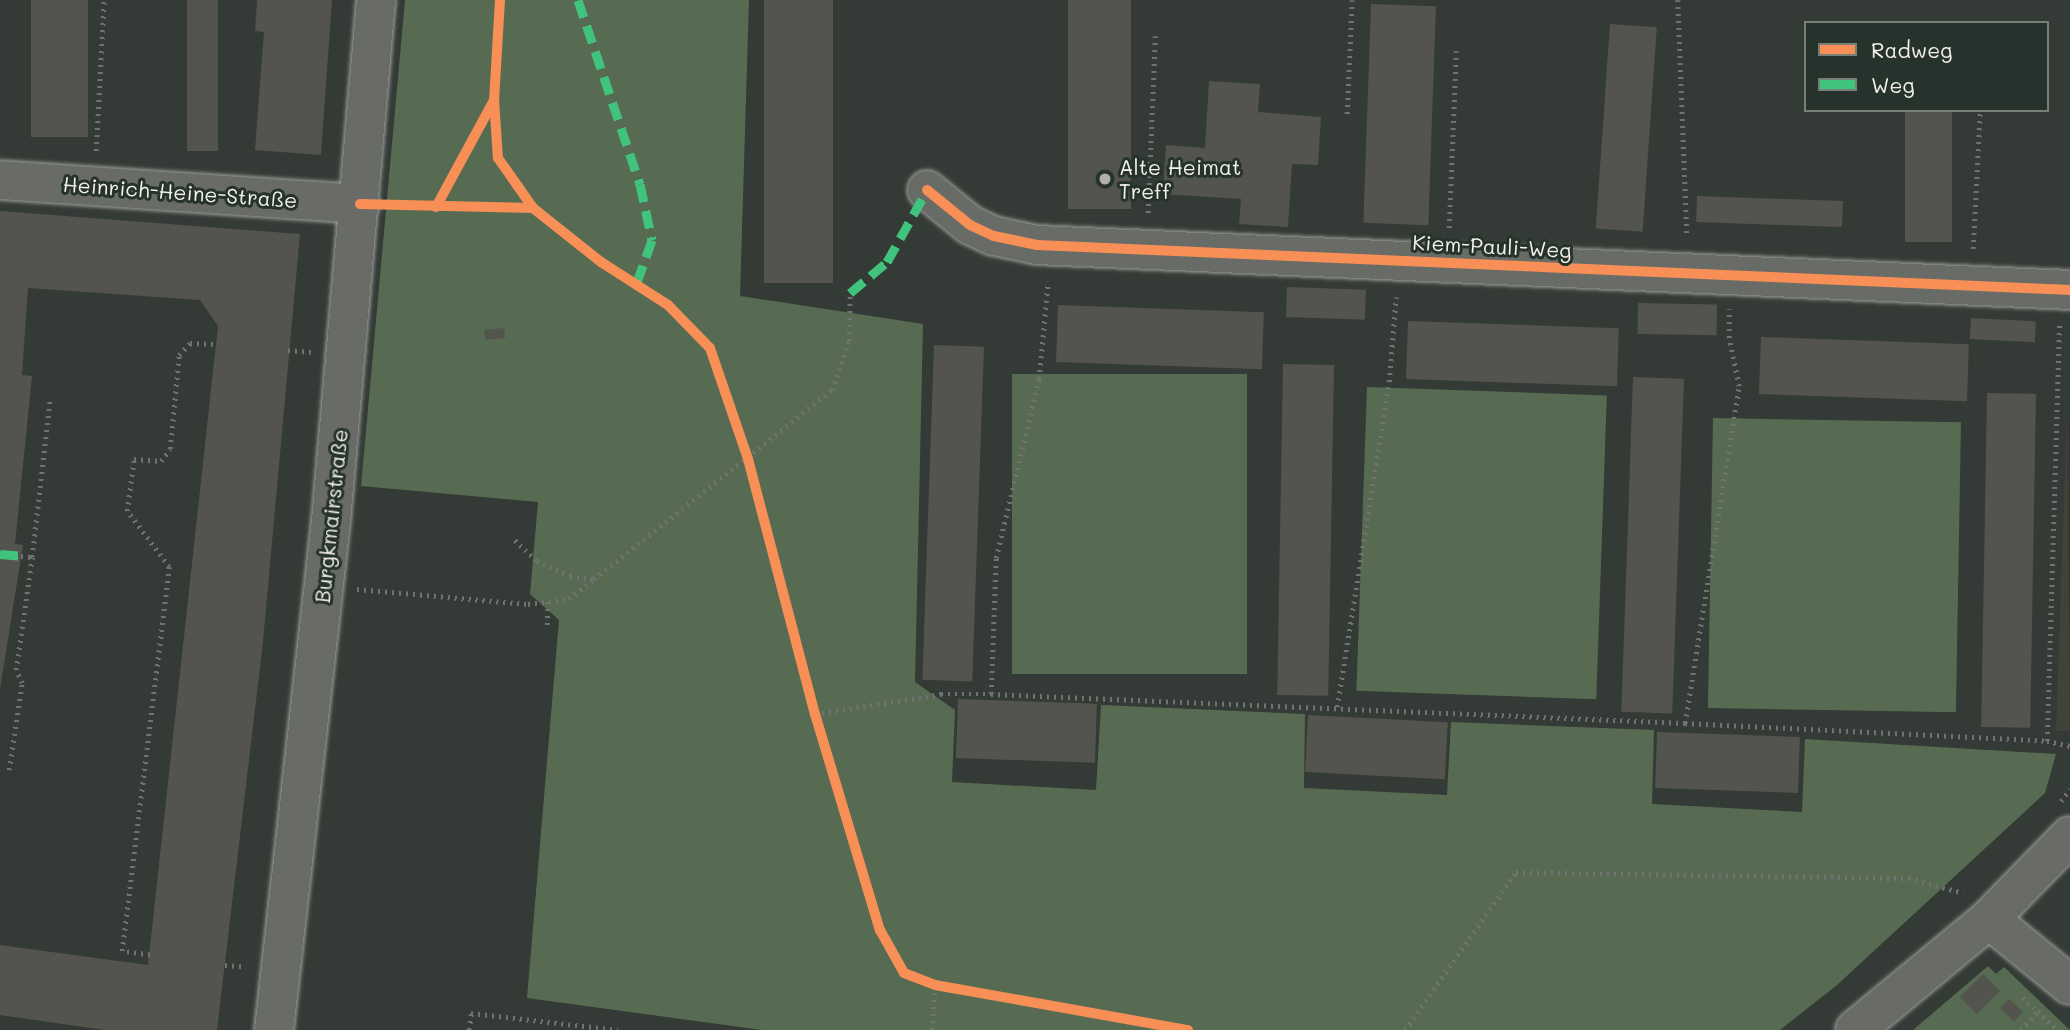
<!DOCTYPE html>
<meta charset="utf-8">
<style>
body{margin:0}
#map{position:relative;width:2070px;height:1030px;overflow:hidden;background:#343a35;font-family:Mali,sans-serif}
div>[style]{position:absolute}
.built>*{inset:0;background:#3f443a}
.green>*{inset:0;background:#576b52;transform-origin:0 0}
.building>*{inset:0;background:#53544e;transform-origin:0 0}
.path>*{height:4.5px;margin-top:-2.25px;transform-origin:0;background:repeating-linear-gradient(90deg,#707370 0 2px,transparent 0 7px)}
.roads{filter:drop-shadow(0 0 2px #9b9e9a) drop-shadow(0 0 2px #9b9e9a)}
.minor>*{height:38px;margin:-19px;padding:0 19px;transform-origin:19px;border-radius:19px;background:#686b66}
.quiet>*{height:9px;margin-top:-4.5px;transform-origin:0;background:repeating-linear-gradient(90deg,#40c37c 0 18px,transparent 0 27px)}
.cycleway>*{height:10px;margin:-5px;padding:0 5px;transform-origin:5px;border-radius:5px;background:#f78f57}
.dots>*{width:19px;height:19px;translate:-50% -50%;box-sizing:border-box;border:4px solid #26332d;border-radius:50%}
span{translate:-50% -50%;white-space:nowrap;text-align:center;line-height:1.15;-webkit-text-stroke:6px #26332d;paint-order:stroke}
.poi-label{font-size:21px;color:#f4f1e8}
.left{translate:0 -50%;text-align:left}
.street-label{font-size:21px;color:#f4f1e8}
.legend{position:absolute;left:1804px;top:21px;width:245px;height:91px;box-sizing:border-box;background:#26332d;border:2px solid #787f78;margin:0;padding:9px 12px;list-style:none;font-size:21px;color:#f4f1e8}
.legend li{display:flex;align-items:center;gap:14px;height:35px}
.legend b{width:35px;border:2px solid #787f78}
</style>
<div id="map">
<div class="built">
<div style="clip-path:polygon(2067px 414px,2070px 731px,2056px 731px)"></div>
</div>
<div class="green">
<div style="clip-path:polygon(405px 0,749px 0,740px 296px,923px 324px,915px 682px,955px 710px,952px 782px,1096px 790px,1101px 705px,1305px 714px,1304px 788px,1447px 795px,1451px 722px,1654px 730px,1652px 804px,1802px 812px,1805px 739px,2056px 754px,2045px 793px,1837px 985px,1780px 1030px,762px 1030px,527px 998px,559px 620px,530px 594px,538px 502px,361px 486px)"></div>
<div style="left:1012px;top:374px;width:235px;height:300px"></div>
<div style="left:1367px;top:387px;width:240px;height:304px;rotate:2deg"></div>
<div style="left:1713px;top:418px;width:248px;height:290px;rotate:1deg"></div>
<div style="clip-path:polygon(1988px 966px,1996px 974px,2004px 967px,2070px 1030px,1913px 1030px)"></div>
</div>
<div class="building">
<div style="left:31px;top:0;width:57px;height:137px"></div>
<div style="left:187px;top:0;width:31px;height:151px"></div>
<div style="clip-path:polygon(257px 0,332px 0,321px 155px,255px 150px,264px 32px,255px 31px)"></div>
<div style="left:764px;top:0;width:69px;height:283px"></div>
<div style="left:1068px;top:0;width:63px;height:209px"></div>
<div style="left:1371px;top:4px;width:65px;height:219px;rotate:2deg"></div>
<div style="left:1610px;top:24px;width:47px;height:205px;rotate:4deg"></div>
<div style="clip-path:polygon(1209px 81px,1260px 84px,1258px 112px,1321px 117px,1318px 165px,1292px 164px,1288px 227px,1239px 224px,1241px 199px,1163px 194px,1166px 145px,1205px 148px)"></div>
<div style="left:1905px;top:110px;width:47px;height:132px"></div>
<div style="left:1697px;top:196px;width:146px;height:26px;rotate:2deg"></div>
<div style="clip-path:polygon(0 211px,300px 234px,263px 642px,217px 1030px,105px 1030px,0 1015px,0 945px,148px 965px,218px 326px,200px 300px,28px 288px,22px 375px,32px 376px,15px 544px,23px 545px,0 689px)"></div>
<div style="left:1287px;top:287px;width:79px;height:30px;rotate:2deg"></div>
<div style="left:1638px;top:303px;width:79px;height:31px;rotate:1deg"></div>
<div style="left:1058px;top:305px;width:206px;height:57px;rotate:2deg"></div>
<div style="left:1971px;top:318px;width:65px;height:21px;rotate:3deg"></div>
<div style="left:1408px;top:321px;width:211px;height:58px;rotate:2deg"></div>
<div style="left:504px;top:328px;width:10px;height:20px;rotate:84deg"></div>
<div style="left:1761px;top:337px;width:208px;height:57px;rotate:2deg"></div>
<div style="left:934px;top:345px;width:50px;height:335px;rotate:2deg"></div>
<div style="left:1283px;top:364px;width:51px;height:331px;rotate:1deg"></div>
<div style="left:1633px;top:377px;width:51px;height:335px;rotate:2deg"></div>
<div style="left:1987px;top:393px;width:49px;height:334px;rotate:1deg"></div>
<div style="left:958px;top:699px;width:139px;height:59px;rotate:2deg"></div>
<div style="left:1308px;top:715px;width:140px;height:57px;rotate:3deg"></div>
<div style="left:1657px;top:732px;width:143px;height:56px;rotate:2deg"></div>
<div style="left:1983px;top:974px;width:24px;height:33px;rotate:45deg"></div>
<div style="left:2009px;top:999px;width:19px;height:13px;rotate:43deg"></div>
</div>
<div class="path">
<div style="left:1678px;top:0;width:237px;rotate:87.8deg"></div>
<div style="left:1347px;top:114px;width:114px;rotate:-87.5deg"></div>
<div style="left:96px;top:151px;width:151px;rotate:-87deg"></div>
<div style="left:1148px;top:213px;width:177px;rotate:-87.7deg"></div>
<div style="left:1449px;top:228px;width:177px;rotate:-87.7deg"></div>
<div style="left:1973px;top:249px;width:139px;rotate:-87.1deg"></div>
<div style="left:288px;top:350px;width:23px;rotate:5deg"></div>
<div style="left:515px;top:540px;width:30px;rotate:44deg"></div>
<div style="left:537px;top:561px;width:36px;rotate:24deg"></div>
<div style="left:570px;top:576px;width:24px;rotate:7deg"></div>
<div style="left:594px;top:579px;width:304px;rotate:-38.5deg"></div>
<div style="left:832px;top:390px;width:52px;rotate:-70.9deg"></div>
<div style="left:849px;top:341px;width:48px;rotate:-88.8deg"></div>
<div style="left:21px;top:556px;width:11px;rotate:5deg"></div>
<div style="left:32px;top:557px;width:158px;rotate:-83.5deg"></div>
<div style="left:357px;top:589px;width:172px;rotate:5deg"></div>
<div style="left:528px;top:604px;width:41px;rotate:-7deg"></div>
<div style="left:569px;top:599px;width:32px;rotate:-39deg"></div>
<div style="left:547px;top:625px;width:23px;rotate:-88deg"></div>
<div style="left:991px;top:694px;width:695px;rotate:2.39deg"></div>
<div style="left:1685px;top:723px;width:362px;rotate:2.8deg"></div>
<div style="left:2047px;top:741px;width:24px;rotate:12deg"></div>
<div style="left:1337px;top:707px;width:329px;rotate:-80.9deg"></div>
<div style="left:1389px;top:382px;width:85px;rotate:-85.3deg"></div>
<div style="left:815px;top:714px;width:128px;rotate:-9deg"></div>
<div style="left:941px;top:694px;width:50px"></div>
<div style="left:991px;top:694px;width:136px;rotate:-87.9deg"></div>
<div style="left:996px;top:558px;width:184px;rotate:-76.5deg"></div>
<div style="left:1039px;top:379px;width:98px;rotate:-84.8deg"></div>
<div style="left:1685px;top:723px;width:341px;rotate:-80.9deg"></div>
<div style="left:1739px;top:386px;width:49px;rotate:-101.8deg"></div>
<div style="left:1729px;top:338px;width:29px;rotate:-90deg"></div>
<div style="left:2047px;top:741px;width:416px;rotate:-88.3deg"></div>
<div style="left:9px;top:770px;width:88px;rotate:-81.5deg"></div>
<div style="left:22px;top:683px;width:14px;rotate:-115deg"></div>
<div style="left:16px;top:670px;width:114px;rotate:-81.9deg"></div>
<div style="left:2061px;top:801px;width:15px;rotate:-53deg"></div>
<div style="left:150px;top:955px;width:28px;rotate:-172deg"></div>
<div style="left:122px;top:951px;width:387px;rotate:-83deg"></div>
<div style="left:169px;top:567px;width:70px;rotate:-126.9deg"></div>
<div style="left:127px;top:511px;width:52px;rotate:-82.3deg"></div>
<div style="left:134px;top:459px;width:27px;rotate:4deg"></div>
<div style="left:161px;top:461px;width:15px;rotate:-53deg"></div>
<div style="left:170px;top:449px;width:94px;rotate:-84.5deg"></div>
<div style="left:179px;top:355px;width:16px;rotate:-47deg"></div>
<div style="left:190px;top:343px;width:26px;rotate:2deg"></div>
<div style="left:225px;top:965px;width:21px;rotate:5deg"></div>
<div style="left:2023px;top:997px;width:47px;rotate:44.1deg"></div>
<div style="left:469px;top:1030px;width:17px;rotate:-83deg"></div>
<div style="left:471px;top:1013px;width:148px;rotate:6.6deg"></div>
<div style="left:932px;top:1030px;width:45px;rotate:-86.2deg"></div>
<div style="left:1405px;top:1030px;width:193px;rotate:-54.9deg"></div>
<div style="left:1516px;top:872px;width:393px;rotate:0.9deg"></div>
<div style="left:1909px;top:878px;width:56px;rotate:15.5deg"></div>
<div style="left:2021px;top:1030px;width:25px;rotate:-47deg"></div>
</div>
<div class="roads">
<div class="minor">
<div style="left:0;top:180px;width:361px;rotate:3.8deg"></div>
<div style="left:927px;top:190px;width:55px;rotate:39.1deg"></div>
<div style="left:970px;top:225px;width:26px;rotate:25deg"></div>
<div style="left:994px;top:236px;width:44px;rotate:11.8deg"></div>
<div style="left:1037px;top:245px;width:1034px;rotate:2.49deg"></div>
<div style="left:1989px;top:919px;width:104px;rotate:39.2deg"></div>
<div style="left:274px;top:1030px;width:512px;rotate:-83.61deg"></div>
<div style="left:331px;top:521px;width:523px;rotate:-85.06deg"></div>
<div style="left:1855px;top:1030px;width:174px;rotate:-39.6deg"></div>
<div style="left:1989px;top:919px;width:116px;rotate:-45.7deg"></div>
</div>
</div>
<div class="quiet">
<div style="left:578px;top:0;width:194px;rotate:71.4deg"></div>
<div style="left:640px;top:184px;width:57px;rotate:77.9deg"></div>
<div style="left:652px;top:240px;width:48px;rotate:109.6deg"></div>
<div style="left:850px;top:293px;width:48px;rotate:-40deg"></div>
<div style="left:887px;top:262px;width:82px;rotate:-60.9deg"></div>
<div style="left:0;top:554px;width:21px;rotate:5deg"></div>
</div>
<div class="cycleway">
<div style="left:500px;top:0;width:100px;rotate:93.4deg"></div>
<div style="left:494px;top:100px;width:58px;rotate:86.1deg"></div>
<div style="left:498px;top:158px;width:61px;rotate:55deg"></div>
<div style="left:533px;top:208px;width:87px;rotate:38.5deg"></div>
<div style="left:601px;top:262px;width:80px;rotate:32.7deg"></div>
<div style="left:668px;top:305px;width:60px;rotate:45.7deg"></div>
<div style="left:710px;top:348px;width:117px;rotate:71.1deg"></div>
<div style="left:748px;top:459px;width:264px;rotate:75.3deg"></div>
<div style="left:815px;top:714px;width:226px;rotate:73.3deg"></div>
<div style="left:880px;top:930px;width:49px;rotate:60.8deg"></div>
<div style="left:904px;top:973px;width:33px;rotate:21deg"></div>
<div style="left:935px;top:985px;width:257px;rotate:10.1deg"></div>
<div style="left:927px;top:190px;width:55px;rotate:39.1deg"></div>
<div style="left:970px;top:225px;width:26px;rotate:25deg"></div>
<div style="left:994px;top:236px;width:44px;rotate:11.8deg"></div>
<div style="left:1037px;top:245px;width:1034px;rotate:2.49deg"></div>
<div style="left:360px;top:204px;width:173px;rotate:1.3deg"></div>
<div style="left:436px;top:207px;width:122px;rotate:-61.5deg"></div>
</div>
<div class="dots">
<div style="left:1105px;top:179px;background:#b1b1a9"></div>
</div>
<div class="poi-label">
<span class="left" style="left:1119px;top:179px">Alte Heimat<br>Treff</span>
</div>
<div class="street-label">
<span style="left:180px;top:192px;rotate:4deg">Heinrich-Heine-Straße</span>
<span style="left:1492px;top:246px;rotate:3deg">Kiem-Pauli-Weg</span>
<span style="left:331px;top:516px;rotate:-84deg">Burgkmairstraße</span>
</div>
<ul class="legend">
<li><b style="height:9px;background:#f78f57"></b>Radweg</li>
<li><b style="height:9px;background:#40c37c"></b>Weg</li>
</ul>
</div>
